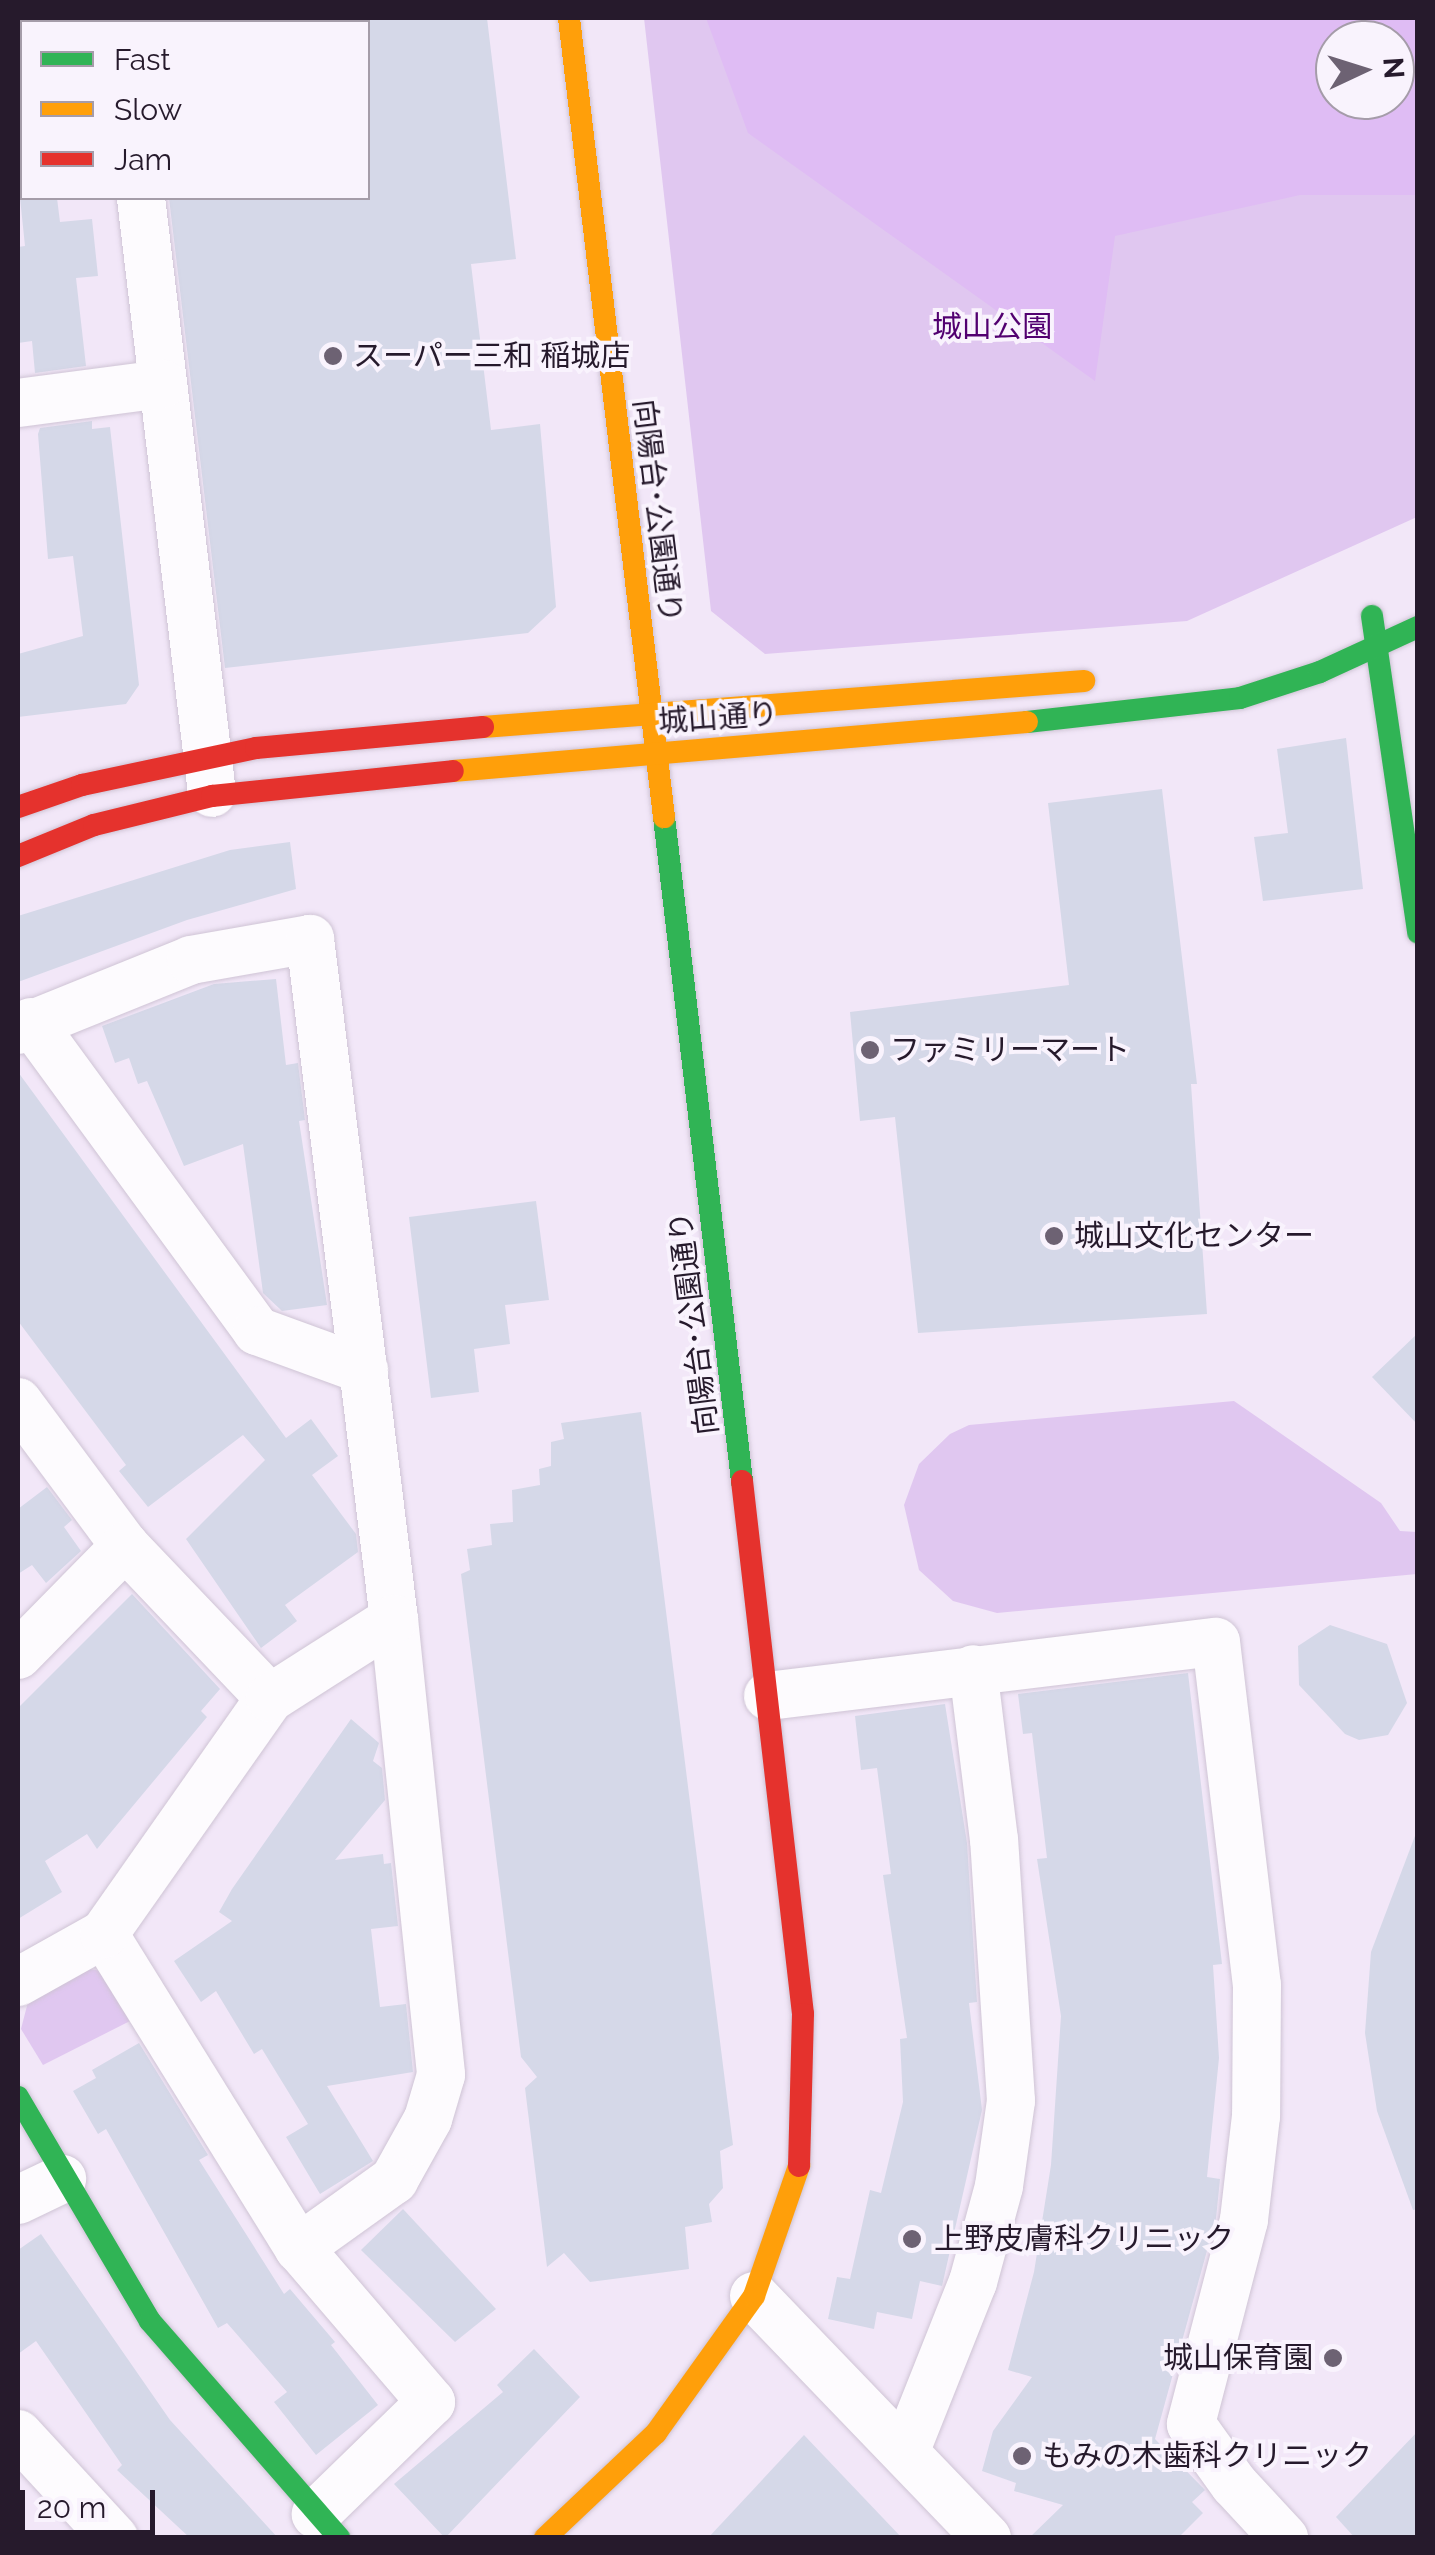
<!DOCTYPE html>
<meta charset="utf-8">
<style>
body{margin:0}
#map{position:relative;width:1435px;height:2555px;overflow:hidden;background:#f2e7f8;font-family:Raleway,"Noto Sans JP",sans-serif}
div>[style]{position:absolute}
.green>*{inset:0;background:#e0c7f0}
.forest>*{inset:0;background:#dfbcf4}
.building>*{inset:0;background:#d5d8e8}
.roads{filter:drop-shadow(0 0 2px #cfc4d5) drop-shadow(0 0 2px #cfc4d5)}
.street>*{height:48px;margin:-24px;padding:0 24px;transform-origin:24px;border-radius:24px;background:#fdfbfe}
.fast>*{height:22px;margin:-11px;padding:0 11px;transform-origin:11px;border-radius:11px;background:#30b455}
.slow>*{height:22px;margin:-11px;padding:0 11px;transform-origin:11px;border-radius:11px;background:#ff9f0a}
.jam>*{height:22px;margin:-11px;padding:0 11px;transform-origin:11px;border-radius:11px;background:#e5322d}
.dots>*{width:28px;height:28px;translate:-50% -50%;box-sizing:border-box;border:5px solid #f9f3fd;border-radius:50%}
span{translate:-50% -50%;white-space:nowrap;text-align:center;line-height:1.15;-webkit-text-stroke:8px #f9f3fd;paint-order:stroke}
.park-label{font-size:30px;color:#520070}
.poi-label{font-size:30px;color:#261a2c}
.left{translate:0 -50%;text-align:left}
.right{translate:-100% -50%;text-align:right}
.street-label{font-size:30px;color:#261a2c}
.frame{position:absolute;inset:0;border:20px solid #261a2c;pointer-events:none}
.legend{position:absolute;left:20px;top:20px;width:350px;height:180px;box-sizing:border-box;background:#f9f3fd;border:2px solid #a59ca9;margin:0;padding:12px 18px;list-style:none;font-size:30px;color:#261a2c}
.legend li{display:flex;align-items:center;gap:20px;height:50px}
.legend b{width:50px;border:2px solid #a59ca9}
.north{position:absolute;left:1315px;top:20px;width:100px;height:100px;box-sizing:border-box;background:#f9f3fd;border:2px solid #a59ca9;border-radius:50%;rotate:86deg;font-size:28px;font-weight:700;line-height:40px;text-align:center;color:#261a2c}
.north::after{content:'';display:block;margin:auto;width:35px;height:45px;background:#6d6273;clip-path:polygon(50% 0,100% 100%,50% 72%,0 100%)}
.scale{position:absolute;left:20px;top:2490px;width:135px;height:45px;box-sizing:border-box;border:5px solid #261a2c;border-top:0;padding-left:12px;font-size:30px;line-height:35px;white-space:nowrap;color:#261a2c;-webkit-text-stroke:8px #f9f3fd;paint-order:stroke}
</style>
<div id="map">
<div class="green">
<div style="clip-path:polygon(18px 18px,71px 22px,22px 22px,18px 184px)"></div>
<div style="clip-path:polygon(evenodd,644px 18px,1417px 18px,1417px 517px,1187px 621px,765px 654px,711px 611px,644px 18px,1335px 40px,1395px 40px,1395px 100px,1335px 100px,1335px 40px)"></div>
<div style="clip-path:polygon(1234px 1401px,1381px 1503px,1400px 1531px,1417px 1532px,1417px 1574px,997px 1613px,953px 1601px,919px 1570px,904px 1505px,919px 1464px,950px 1434px,969px 1425px)"></div>
<div style="clip-path:polygon(77px 1967px,108px 1972px,134px 2019px,43px 2065px,21px 2029px,28px 2002px)"></div>
</div>
<div class="forest">
<div style="clip-path:polygon(evenodd,706px 18px,1417px 18px,1417px 195px,1300px 195px,1115px 236px,1095px 381px,748px 133px,706px 18px,1335px 40px,1395px 40px,1395px 100px,1335px 100px,1335px 40px)"></div>
</div>
<div class="building">
<div style="clip-path:polygon(368px 18px,487px 18px,516px 259px,471px 264px,491px 430px,540px 424px,556px 607px,528px 633px,225px 668px,169px 198px,368px 198px)"></div>
<div style="clip-path:polygon(20px 198px,57px 198px,60px 222px,92px 219px,98px 276px,76px 278px,86px 366px,35px 373px,32px 341px,18px 343px,18px 247px,25px 246px)"></div>
<div style="clip-path:polygon(92px 421px,92px 429px,110px 427px,139px 685px,126px 704px,18px 717px,18px 654px,83px 636px,73px 556px,48px 559px,38px 434px,40px 428px)"></div>
<div style="clip-path:polygon(1346px 738px,1363px 889px,1263px 901px,1254px 837px,1288px 833px,1277px 749px)"></div>
<div style="clip-path:polygon(1162px 789px,1197px 1084px,1191px 1084px,1207px 1314px,918px 1333px,895px 1117px,860px 1121px,850px 1012px,1069px 985px,1048px 803px)"></div>
<div style="clip-path:polygon(290px 842px,296px 889px,187px 920px,18px 982px,18px 916px,230px 850px)"></div>
<div style="clip-path:polygon(276px 979px,286px 1065px,298px 1063px,305px 1120px,299px 1121px,327px 1305px,282px 1311px,263px 1293px,243px 1144px,184px 1166px,147px 1081px,138px 1084px,129px 1058px,115px 1063px,102px 1026px,214px 984px)"></div>
<div style="clip-path:polygon(18px 1072px,286px 1438px,311px 1419px,338px 1456px,312px 1475px,356px 1534px,358px 1552px,285px 1605px,297px 1621px,261px 1648px,186px 1539px,265px 1460px,243px 1435px,148px 1507px,119px 1471px,126px 1465px,18px 1321px)"></div>
<div style="clip-path:polygon(536px 1201px,549px 1300px,505px 1305px,510px 1344px,474px 1349px,479px 1392px,431px 1398px,409px 1217px)"></div>
<div style="clip-path:polygon(1418px 1333px,1418px 1425px,1372px 1377px)"></div>
<div style="clip-path:polygon(641px 1412px,733px 2145px,720px 2151px,723px 2188px,709px 2204px,712px 2222px,685px 2227px,689px 2269px,590px 2282px,564px 2253px,547px 2267px,525px 2088px,537px 2077px,521px 2057px,461px 1574px,470px 1570px,467px 1549px,492px 1545px,490px 1524px,513px 1522px,512px 1490px,540px 1485px,539px 1469px,551px 1466px,551px 1442px,564px 1439px,561px 1423px)"></div>
<div style="clip-path:polygon(47px 1487px,72px 1520px,64px 1527px,81px 1551px,46px 1583px,32px 1565px,18px 1574px,18px 1509px)"></div>
<div style="clip-path:polygon(132px 1594px,220px 1689px,201px 1711px,207px 1717px,97px 1849px,87px 1834px,45px 1861px,62px 1892px,18px 1919px,18px 1708px)"></div>
<div style="clip-path:polygon(1330px 1625px,1387px 1644px,1407px 1703px,1388px 1735px,1359px 1740px,1345px 1734px,1299px 1685px,1298px 1646px)"></div>
<div style="clip-path:polygon(1188px 1673px,1222px 1964px,1213px 1965px,1219px 2058px,1207px 2177px,1220px 2179px,1216px 2218px,1155px 2439px,1205px 2490px,1192px 2502px,1203px 2513px,1178px 2538px,1029px 2538px,1063px 2505px,1014px 2491px,1016px 2483px,982px 2471px,993px 2431px,1032px 2377px,1008px 2370px,1034px 2272px,1051px 2165px,1061px 2016px,1037px 1859px,1047px 1858px,1032px 1733px,1023px 1734px,1018px 1694px)"></div>
<div style="clip-path:polygon(945px 1704px,967px 1843px,977px 2002px,969px 2003px,982px 2110px,942px 2286px,920px 2281px,912px 2319px,877px 2312px,874px 2329px,828px 2319px,837px 2277px,850px 2279px,870px 2190px,881px 2193px,903px 2102px,900px 2039px,907px 2038px,883px 1875px,891px 1874px,877px 1768px,861px 1770px,855px 1716px)"></div>
<div style="clip-path:polygon(351px 1719px,379px 1743px,373px 1761px,382px 1768px,385px 1800px,335px 1860px,383px 1854px,384px 1864px,391px 1863px,398px 1926px,371px 1929px,380px 2007px,406px 2004px,413px 2072px,327px 2086px,373px 2161px,320px 2194px,286px 2137px,308px 2124px,262px 2049px,254px 2054px,216px 1991px,201px 2002px,174px 1961px,232px 1921px,219px 1912px,232px 1889px)"></div>
<div style="clip-path:polygon(1418px 1828px,1418px 2209px,1413px 2210px,1377px 2111px,1365px 2033px,1371px 1952px)"></div>
<div style="clip-path:polygon(139px 2043px,208px 2155px,199px 2160px,284px 2294px,290px 2289px,335px 2342px,331px 2345px,378px 2405px,316px 2455px,274px 2402px,287px 2392px,227px 2323px,218px 2328px,106px 2129px,98px 2134px,73px 2091px,96px 2078px,92px 2070px)"></div>
<div style="clip-path:polygon(403px 2209px,496px 2309px,455px 2342px,361px 2250px)"></div>
<div style="clip-path:polygon(41px 2234px,170px 2420px,278px 2538px,190px 2538px,117px 2470px,122px 2465px,36px 2341px,18px 2354px,18px 2250px)"></div>
<div style="clip-path:polygon(534px 2349px,580px 2397px,445px 2538px,394px 2484px,503px 2392px,497px 2385px)"></div>
<div style="clip-path:polygon(1418px 2431px,1418px 2538px,1355px 2538px,1336px 2517px)"></div>
<div style="clip-path:polygon(804px 2435px,902px 2538px,708px 2538px)"></div>
</div>
<div class="roads">
<div class="street">
<div style="left:120px;top:18px;width:4px;rotate:90deg"></div>
<div style="left:141px;top:198px;width:599px;rotate:83.2deg"></div>
<div style="left:18px;top:403px;width:146px;rotate:-7.5deg"></div>
<div style="left:31px;top:1022px;width:383px;rotate:53.8deg"></div>
<div style="left:257px;top:1331px;width:114px;rotate:20deg"></div>
<div style="left:18px;top:1030px;width:187px;rotate:-22deg"></div>
<div style="left:191px;top:960px;width:121px;rotate:-10deg"></div>
<div style="left:310px;top:939px;width:685px;rotate:82.96deg"></div>
<div style="left:394px;top:1619px;width:458px;rotate:84.1deg"></div>
<div style="left:441px;top:2075px;width:46px;rotate:106.5deg"></div>
<div style="left:428px;top:2119px;width:70px;rotate:119.1deg"></div>
<div style="left:394px;top:2180px;width:117px;rotate:144.4deg"></div>
<div style="left:18px;top:1402px;width:179px;rotate:53.4deg"></div>
<div style="left:125px;top:1546px;width:210px;rotate:46.4deg"></div>
<div style="left:18px;top:1655px;width:153px;rotate:-45.5deg"></div>
<div style="left:768px;top:1696px;width:451px;rotate:-6.9deg"></div>
<div style="left:1216px;top:1642px;width:345px;rotate:83.2deg"></div>
<div style="left:1257px;top:1985px;width:131px;rotate:90.4deg"></div>
<div style="left:1256px;top:2116px;width:105px;rotate:96.6deg"></div>
<div style="left:1244px;top:2220px;width:211px;rotate:104.6deg"></div>
<div style="left:1191px;top:2424px;width:74px;rotate:54.4deg"></div>
<div style="left:1234px;top:2484px;width:74px;rotate:47.2deg"></div>
<div style="left:104px;top:1934px;width:370px;rotate:58.2deg"></div>
<div style="left:299px;top:2248px;width:203px;rotate:49.4deg"></div>
<div style="left:431px;top:2402px;width:161px;rotate:135.8deg"></div>
<div style="left:18px;top:1982px;width:98px;rotate:-29.2deg"></div>
<div style="left:104px;top:1934px;width:289px;rotate:-54.9deg"></div>
<div style="left:270px;top:1698px;width:147px;rotate:-32.5deg"></div>
<div style="left:18px;top:2200px;width:49px;rotate:-25.5deg"></div>
<div style="left:754px;top:2296px;width:336px;rotate:46.1deg"></div>
<div style="left:18px;top:2434px;width:142px;rotate:47.3deg"></div>
<div style="left:906px;top:2450px;width:181px;rotate:-68.3deg"></div>
<div style="left:973px;top:2282px;width:99px;rotate:-74.8deg"></div>
<div style="left:999px;top:2186px;width:86px;rotate:-82deg"></div>
<div style="left:1011px;top:2101px;width:262px;rotate:-93.7deg"></div>
<div style="left:994px;top:1840px;width:172px;rotate:-97deg"></div>
</div>
<div class="fast">
<div style="left:1372px;top:616px;width:320px;rotate:81.7deg"></div>
<div style="left:1027px;top:722px;width:214px;rotate:-6.4deg"></div>
<div style="left:1240px;top:698px;width:84px;rotate:-18deg"></div>
<div style="left:1320px;top:672px;width:108px;rotate:-24.7deg"></div>
<div style="left:664px;top:817px;width:669px;rotate:83.3deg"></div>
<div style="left:18px;top:2097px;width:260px;rotate:59.5deg"></div>
<div style="left:150px;top:2321px;width:288px;rotate:48.9deg"></div>
</div>
<div class="slow">
<div style="left:569px;top:18px;width:805px;rotate:83.22deg"></div>
<div style="left:483px;top:727px;width:603px;rotate:-4.38deg"></div>
<div style="left:453px;top:771px;width:576px;rotate:-4.88deg"></div>
<div style="left:545px;top:2538px;width:153px;rotate:-43.4deg"></div>
<div style="left:656px;top:2433px;width:168px;rotate:-54.4deg"></div>
<div style="left:754px;top:2296px;width:138px;rotate:-70.9deg"></div>
</div>
<div class="jam">
<div style="left:18px;top:807px;width:68px;rotate:-19deg"></div>
<div style="left:82px;top:785px;width:178px;rotate:-12deg"></div>
<div style="left:256px;top:748px;width:228px;rotate:-5.3deg"></div>
<div style="left:18px;top:856px;width:82px;rotate:-22.2deg"></div>
<div style="left:94px;top:825px;width:122px;rotate:-13.8deg"></div>
<div style="left:212px;top:796px;width:242px;rotate:-5.9deg"></div>
<div style="left:742px;top:1481px;width:536px;rotate:83.47deg"></div>
<div style="left:803px;top:2014px;width:152px;rotate:91.5deg"></div>
</div>
</div>
<div class="dots">
<div style="left:333px;top:356px;background:#6d6273"></div>
<div style="left:870px;top:1050px;background:#6d6273"></div>
<div style="left:1054px;top:1236px;background:#6d6273"></div>
<div style="left:912px;top:2239px;background:#6d6273"></div>
<div style="left:1333px;top:2358px;background:#6d6273"></div>
<div style="left:1022px;top:2456px;background:#6d6273"></div>
</div>
<div class="park-label">
<span style="left:992px;top:327px">城山公園</span>
</div>
<div class="poi-label">
<span class="left" style="left:353px;top:356px">スーパー三和 稲城店</span>
<span class="left" style="left:890px;top:1050px">ファミリーマート</span>
<span class="left" style="left:1074px;top:1236px">城山文化センター</span>
<span class="left" style="left:934px;top:2239px">上野皮膚科クリニック</span>
<span class="right" style="left:1313px;top:2358px">城山保育園</span>
<span class="left" style="left:1042px;top:2456px">もみの木歯科クリニック</span>
</div>
<div class="street-label">
<span style="left:657px;top:511px;rotate:83deg">向陽台･公園通り</span>
<span style="left:718px;top:718px;rotate:-4deg">城山通り</span>
<span style="left:694px;top:1323px;rotate:-97deg">向陽台･公園通り</span>
</div>
<div class="frame"></div>
<ul class="legend">
<li><b style="height:12px;background:#30b455"></b>Fast</li>
<li><b style="height:12px;background:#ff9f0a"></b>Slow</li>
<li><b style="height:12px;background:#e5322d"></b>Jam</li>
</ul>
<div class="north">N</div>
<div class="scale">20 m</div>
</div>
